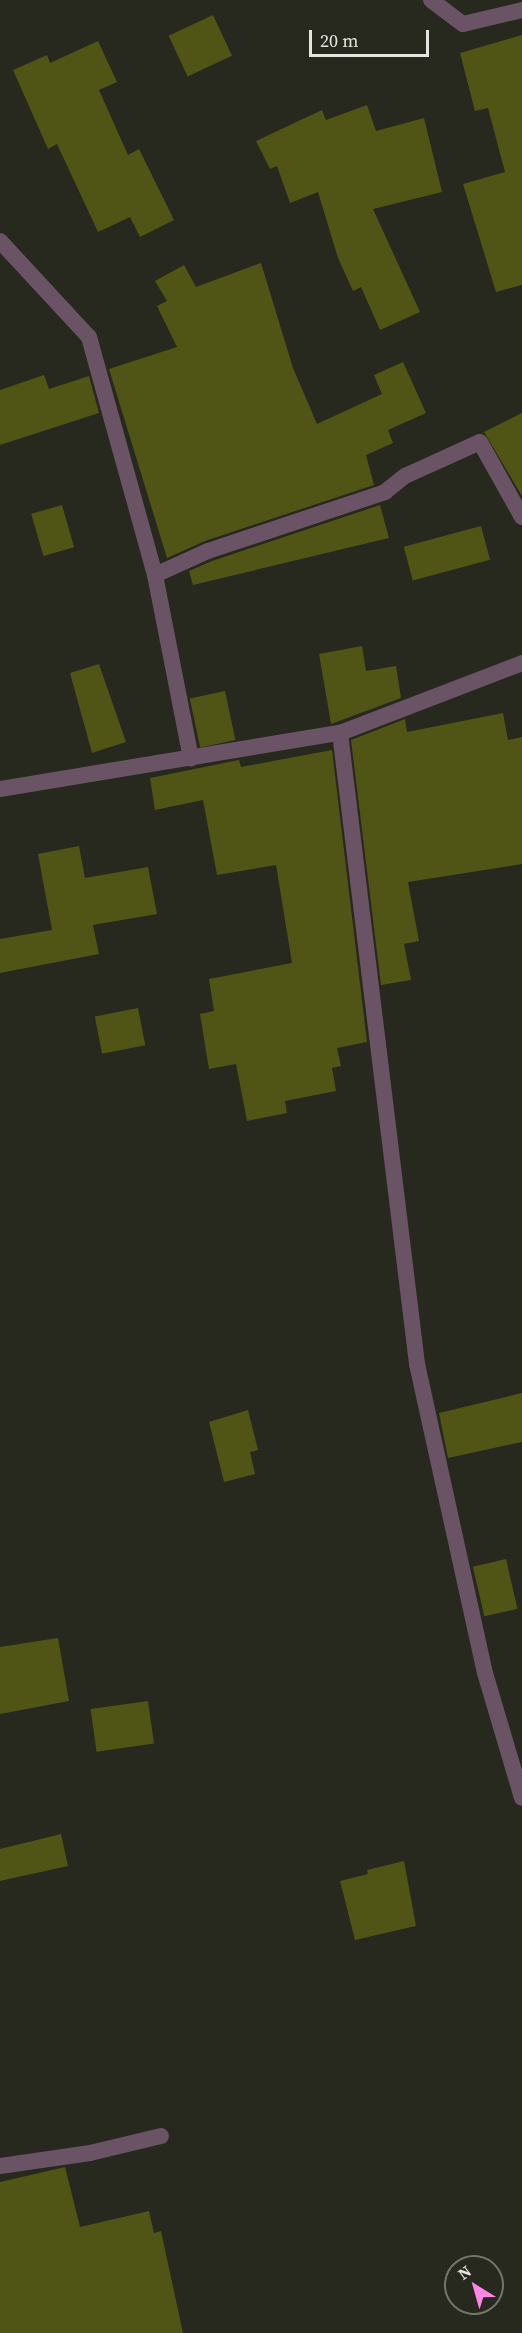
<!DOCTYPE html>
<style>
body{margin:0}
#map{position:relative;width:522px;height:2333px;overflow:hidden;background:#27281e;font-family:"Source Serif 4",serif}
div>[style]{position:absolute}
.building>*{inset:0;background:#505515;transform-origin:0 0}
.minor>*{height:16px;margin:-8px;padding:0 8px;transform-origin:8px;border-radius:8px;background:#695364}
span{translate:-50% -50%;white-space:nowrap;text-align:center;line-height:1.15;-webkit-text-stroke:4.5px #27281e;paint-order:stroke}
.north{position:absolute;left:444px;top:2255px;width:60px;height:60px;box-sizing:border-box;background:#27281e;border:2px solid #73746b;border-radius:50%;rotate:323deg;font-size:16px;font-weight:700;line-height:24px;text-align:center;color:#e4e5df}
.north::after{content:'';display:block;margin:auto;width:21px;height:27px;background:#fc86e4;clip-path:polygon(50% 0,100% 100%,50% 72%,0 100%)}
.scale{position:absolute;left:309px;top:30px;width:120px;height:27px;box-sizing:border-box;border:3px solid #e4e5df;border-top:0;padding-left:8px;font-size:18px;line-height:21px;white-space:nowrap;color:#e4e5df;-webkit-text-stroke:4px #27281e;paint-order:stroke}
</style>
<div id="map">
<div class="building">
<div style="left:213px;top:15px;width:45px;height:49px;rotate:65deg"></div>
<div style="clip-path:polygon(522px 35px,522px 285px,496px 292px,463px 184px,505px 172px,488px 108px,475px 111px,460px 53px)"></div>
<div style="clip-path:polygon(98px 41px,117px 82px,99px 90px,128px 155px,139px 149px,174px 220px,140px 237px,130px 217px,98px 232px,57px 144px,48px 149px,13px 70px,47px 55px,50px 63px)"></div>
<div style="clip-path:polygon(367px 105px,376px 131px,424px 118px,442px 192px,373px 209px,420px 312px,380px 330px,361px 287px,353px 291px,338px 258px,318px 192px,290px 203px,277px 166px,270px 169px,256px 141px,322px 110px,326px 120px)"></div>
<div style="clip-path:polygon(261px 263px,293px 368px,317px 424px,382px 394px,374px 375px,403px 362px,426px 413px,388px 430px,393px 443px,366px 455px,374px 485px,205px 541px,167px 558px,109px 369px,177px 347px,157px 306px,167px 301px,155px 281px,184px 265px,196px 287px)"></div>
<div style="clip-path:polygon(44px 375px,49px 389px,89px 376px,99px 413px,0 445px,0 390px)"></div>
<div style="clip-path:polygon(522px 413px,522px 496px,484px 432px)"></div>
<div style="left:62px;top:505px;width:44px;height:32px;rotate:74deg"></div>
<div style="clip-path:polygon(380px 505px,389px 538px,193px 585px,189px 571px,212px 561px)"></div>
<div style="left:481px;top:526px;width:35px;height:80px;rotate:75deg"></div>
<div style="clip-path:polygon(362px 646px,366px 671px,396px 666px,401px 698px,331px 724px,319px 654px)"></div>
<div style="clip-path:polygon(99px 664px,126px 742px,92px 753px,70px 673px)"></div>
<div style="left:225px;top:691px;width:50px;height:36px;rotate:78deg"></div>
<div style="clip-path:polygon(503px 713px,508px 740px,522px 737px,522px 864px,408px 882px,419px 941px,404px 944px,411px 980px,381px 985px,351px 740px,405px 719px,407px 732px)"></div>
<div style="clip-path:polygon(332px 750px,367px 1042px,337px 1048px,341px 1066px,332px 1068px,336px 1091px,285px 1101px,287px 1113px,247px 1121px,236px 1064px,209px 1069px,200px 1014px,214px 1011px,209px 979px,292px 963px,276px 865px,217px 875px,203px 800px,155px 810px,150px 778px,239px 760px,241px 767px)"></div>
<div style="clip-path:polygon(79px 846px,85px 878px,148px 867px,157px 914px,93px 925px,99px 954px,0 973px,0 939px,52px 930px,38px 854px)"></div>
<div style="left:138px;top:1008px;width:38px;height:44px;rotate:79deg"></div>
<div style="clip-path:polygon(522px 1393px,522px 1442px,448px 1458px,439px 1413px)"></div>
<div style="clip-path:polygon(248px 1410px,258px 1450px,250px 1452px,255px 1474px,224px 1482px,209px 1422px)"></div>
<div style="left:506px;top:1559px;width:51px;height:34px;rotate:77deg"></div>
<div style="clip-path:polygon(58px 1638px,69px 1701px,0 1714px,0 1647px)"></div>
<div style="left:148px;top:1701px;width:43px;height:58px;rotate:82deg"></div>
<div style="clip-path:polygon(61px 1834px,68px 1866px,0 1881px,0 1849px)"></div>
<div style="clip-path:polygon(404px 1861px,416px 1926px,355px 1940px,340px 1881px,368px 1874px,367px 1870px)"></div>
<div style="clip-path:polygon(65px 2167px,80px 2227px,149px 2211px,154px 2233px,161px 2231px,183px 2333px,0 2333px,0 2182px)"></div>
</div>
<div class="minor">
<div style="left:431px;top:0;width:40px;rotate:37deg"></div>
<div style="left:463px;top:24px;width:61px;rotate:-13.3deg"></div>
<div style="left:0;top:241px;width:131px;rotate:47.2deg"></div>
<div style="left:89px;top:337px;width:247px;rotate:74.5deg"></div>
<div style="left:155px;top:575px;width:187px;rotate:78.9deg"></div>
<div style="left:155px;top:575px;width:58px;rotate:-24.4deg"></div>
<div style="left:208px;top:551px;width:187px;rotate:-18.4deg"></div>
<div style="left:385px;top:492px;width:26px;rotate:-39deg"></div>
<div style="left:405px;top:476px;width:82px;rotate:-24.4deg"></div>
<div style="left:480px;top:442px;width:86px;rotate:60.8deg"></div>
<div style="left:340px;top:733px;width:636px;rotate:83.04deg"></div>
<div style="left:417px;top:1364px;width:316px;rotate:77.6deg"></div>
<div style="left:485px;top:1673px;width:130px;rotate:73.5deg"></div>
<div style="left:0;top:789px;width:345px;rotate:-9.4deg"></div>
<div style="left:340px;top:733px;width:195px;rotate:-21deg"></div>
<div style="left:0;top:2166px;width:91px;rotate:-8.2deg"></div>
<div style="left:90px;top:2153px;width:73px;rotate:-13.5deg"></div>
</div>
<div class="north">N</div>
<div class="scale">20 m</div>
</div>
